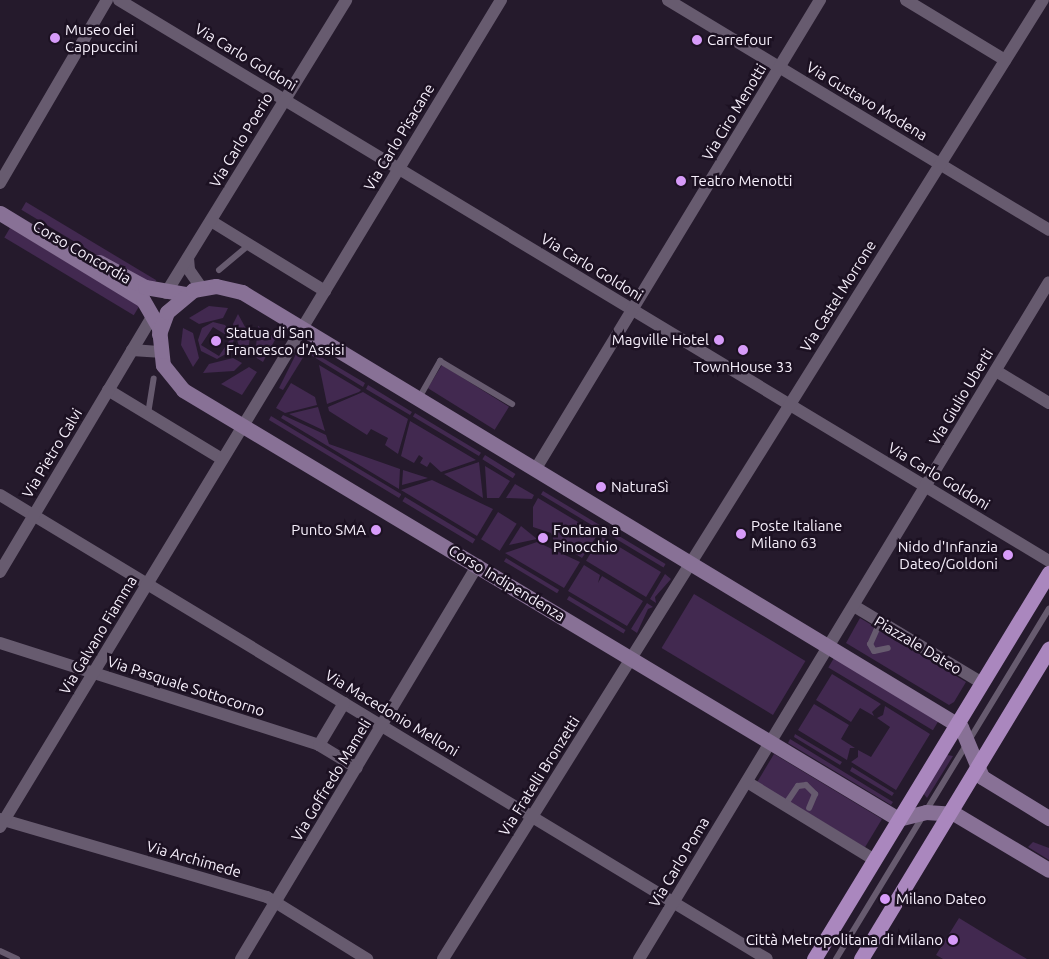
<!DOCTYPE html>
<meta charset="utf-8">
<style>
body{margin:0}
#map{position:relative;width:1049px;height:959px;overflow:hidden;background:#251a2c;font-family:Ubuntu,sans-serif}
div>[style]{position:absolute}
.green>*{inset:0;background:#422950;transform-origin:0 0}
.lane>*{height:6px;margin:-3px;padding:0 3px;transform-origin:3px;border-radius:3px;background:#675b6f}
.street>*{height:12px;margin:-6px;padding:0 6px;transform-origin:6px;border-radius:6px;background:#675b6f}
.secondary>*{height:15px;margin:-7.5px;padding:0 7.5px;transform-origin:7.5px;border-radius:7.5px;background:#887196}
.primary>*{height:15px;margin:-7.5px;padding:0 7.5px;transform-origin:7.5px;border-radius:7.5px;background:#aa87be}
.dots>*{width:14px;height:14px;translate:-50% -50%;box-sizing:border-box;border:2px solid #1c1122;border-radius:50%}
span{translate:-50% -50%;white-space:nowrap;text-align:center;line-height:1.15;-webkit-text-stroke:5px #1c1122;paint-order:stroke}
.poi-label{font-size:15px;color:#f7f0fc}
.left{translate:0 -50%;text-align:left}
.right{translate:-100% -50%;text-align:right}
.street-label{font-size:15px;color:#f7f0fc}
</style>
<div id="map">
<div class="green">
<div style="left:26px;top:202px;width:152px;height:9px;rotate:31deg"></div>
<div style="left:10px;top:228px;width:151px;height:11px;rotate:31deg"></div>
<div style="clip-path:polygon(209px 306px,228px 308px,223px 318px,199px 324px,189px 318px)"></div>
<div style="clip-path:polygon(238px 314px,250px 336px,248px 353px,239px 347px,233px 324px)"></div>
<div style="clip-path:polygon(evenodd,213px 322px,225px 325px,234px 339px,231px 351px,217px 359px,201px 351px,198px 340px,202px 328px,213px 322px,213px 327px,231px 338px,219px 356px,201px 345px,213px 327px)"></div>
<div style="clip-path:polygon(258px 326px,276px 338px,263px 362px,255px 357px)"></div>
<div style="clip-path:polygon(183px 328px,193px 333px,199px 358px,193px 367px,181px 345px)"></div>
<div style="clip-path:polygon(311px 351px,365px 383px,363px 387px,309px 354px)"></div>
<div style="clip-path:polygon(297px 352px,304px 356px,283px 390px,279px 388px)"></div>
<div style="clip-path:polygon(233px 358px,242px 363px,234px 371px,203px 373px,209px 364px)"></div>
<div style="clip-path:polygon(319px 365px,361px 390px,359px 392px,327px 404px)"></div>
<div style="left:442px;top:365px;width:79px;height:27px;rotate:32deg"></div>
<div style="clip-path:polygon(249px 367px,257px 372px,242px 395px,221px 384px)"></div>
<div style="clip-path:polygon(291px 383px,315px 397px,317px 405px,285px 413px,276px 408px)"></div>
<div style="clip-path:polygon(368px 385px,412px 412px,410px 415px,366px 389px)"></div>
<div style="clip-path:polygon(363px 392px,408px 419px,398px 454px,385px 445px,388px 438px,371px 429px,367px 435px,329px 411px,328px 407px)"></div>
<div style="clip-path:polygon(318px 407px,325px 431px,289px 414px)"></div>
<div style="left:415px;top:413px;width:77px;height:4px;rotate:31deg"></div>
<div style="clip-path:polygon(283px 415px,326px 435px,329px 444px,400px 469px,399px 489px,281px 418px)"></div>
<div style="clip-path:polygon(271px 416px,401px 494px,401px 495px,399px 498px,269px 420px)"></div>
<div style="clip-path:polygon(410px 421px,476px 460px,441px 472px,430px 462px,427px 467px,420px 463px,423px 458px,419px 455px,414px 463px,401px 456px)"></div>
<div style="left:485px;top:455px;width:36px;height:5px;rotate:32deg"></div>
<div style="clip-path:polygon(479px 462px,483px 498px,444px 474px)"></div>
<div style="clip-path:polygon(485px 466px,510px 481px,499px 498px,487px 498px)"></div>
<div style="clip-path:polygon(403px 470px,428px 478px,402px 485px)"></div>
<div style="clip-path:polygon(432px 480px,493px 509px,477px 536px,401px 490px)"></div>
<div style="clip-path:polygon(515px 484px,534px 495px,532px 499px,506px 498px)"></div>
<div style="left:543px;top:491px;width:66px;height:4px;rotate:31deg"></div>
<div style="left:405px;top:497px;width:82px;height:5px;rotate:31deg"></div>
<div style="clip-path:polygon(538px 498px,598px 534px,582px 558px,554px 541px,551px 533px,533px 527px,533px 507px)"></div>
<div style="left:498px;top:512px;width:22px;height:32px;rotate:32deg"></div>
<div style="clip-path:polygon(521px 526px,537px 539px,509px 545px)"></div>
<div style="left:609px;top:530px;width:66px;height:4px;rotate:31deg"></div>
<div style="left:601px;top:536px;width:70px;height:29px;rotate:31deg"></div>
<div style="clip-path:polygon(537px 542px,580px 562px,564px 588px,505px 553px)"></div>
<div style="left:506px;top:558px;width:62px;height:4px;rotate:31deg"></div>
<div style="clip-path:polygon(584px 565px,600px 575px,598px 583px,602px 576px,643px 601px,627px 626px,568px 591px)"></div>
<div style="clip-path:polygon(665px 574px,671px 579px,655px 597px,656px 603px,650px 599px)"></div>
<div style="left:694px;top:594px;width:130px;height:63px;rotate:31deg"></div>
<div style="left:569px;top:596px;width:66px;height:4px;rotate:31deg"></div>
<div style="clip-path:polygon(647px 603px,653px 607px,648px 609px,637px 633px,631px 629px)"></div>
<div style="clip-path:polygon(860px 618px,966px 682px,954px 702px,949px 705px,846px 643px)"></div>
<div style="left:834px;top:658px;width:122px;height:11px;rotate:31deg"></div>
<div style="clip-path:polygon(832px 674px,881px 704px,872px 712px,874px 716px,860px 708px,851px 722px,816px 700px)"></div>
<div style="clip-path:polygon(814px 704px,849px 725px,841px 739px,855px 748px,850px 748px,847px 760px,798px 730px)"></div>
<div style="clip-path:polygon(885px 706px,930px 734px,896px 790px,851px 762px,858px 757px,858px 750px,871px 757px,890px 727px,877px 718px,883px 715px)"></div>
<div style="clip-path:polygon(795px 734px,842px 762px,840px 765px,794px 737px)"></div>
<div style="clip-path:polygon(790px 739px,893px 802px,891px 805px,788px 743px)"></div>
<div style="left:774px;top:754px;width:126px;height:33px;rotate:31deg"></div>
<div style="clip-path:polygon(947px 755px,953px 756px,927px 798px,923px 793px)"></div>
<div style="clip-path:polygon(852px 767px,894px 793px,892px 796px,850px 771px)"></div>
<div style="clip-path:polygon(1033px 842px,1049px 848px,1049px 860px,1028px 847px)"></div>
<div style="clip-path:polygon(959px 918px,995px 940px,1027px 959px,943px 959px,936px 955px)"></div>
</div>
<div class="lane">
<div style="left:219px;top:270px;width:39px;rotate:-40deg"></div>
<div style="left:419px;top:398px;width:43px;rotate:-60.4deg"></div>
<div style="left:440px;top:361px;width:84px;rotate:30.8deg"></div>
<div style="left:148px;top:414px;width:36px;rotate:-81deg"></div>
<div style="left:880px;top:622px;width:24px;rotate:114deg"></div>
<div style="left:870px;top:644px;width:8px;rotate:60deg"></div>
<div style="left:874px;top:651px;width:14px;rotate:-12deg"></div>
<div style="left:785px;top:805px;width:23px;rotate:-56deg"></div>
<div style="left:798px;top:786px;width:8px;rotate:-7deg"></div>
<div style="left:806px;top:785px;width:13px;rotate:45deg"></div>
<div style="left:815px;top:794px;width:15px;rotate:113deg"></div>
<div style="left:0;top:951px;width:19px;rotate:25deg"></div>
<div style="left:836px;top:959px;width:410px;rotate:-58.7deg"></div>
</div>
<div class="street">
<div style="left:119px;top:0;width:1086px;rotate:31.1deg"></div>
<div style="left:668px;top:0;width:445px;rotate:31.1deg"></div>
<div style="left:906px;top:0;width:116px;rotate:31.2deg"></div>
<div style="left:0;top:183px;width:212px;rotate:-59.7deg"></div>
<div style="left:211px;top:221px;width:134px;rotate:31.6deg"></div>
<div style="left:188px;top:258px;width:12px;rotate:85deg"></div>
<div style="left:189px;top:270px;width:21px;rotate:55deg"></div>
<div style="left:166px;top:293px;width:344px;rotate:-58.4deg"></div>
<div style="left:132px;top:350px;width:27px;rotate:4deg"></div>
<div style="left:996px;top:371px;width:62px;rotate:31.1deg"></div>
<div style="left:108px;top:390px;width:133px;rotate:31.2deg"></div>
<div style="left:535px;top:470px;width:550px;rotate:-58.77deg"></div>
<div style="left:0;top:495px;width:896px;rotate:31.17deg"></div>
<div style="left:0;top:572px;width:299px;rotate:-59.2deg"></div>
<div style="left:854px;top:606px;width:149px;rotate:31deg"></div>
<div style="left:0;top:643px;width:335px;rotate:17.7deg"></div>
<div style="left:319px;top:745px;width:44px;rotate:31.2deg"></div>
<div style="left:319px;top:745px;width:49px;rotate:-59.2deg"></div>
<div style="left:747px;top:782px;width:148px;rotate:31.4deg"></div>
<div style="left:0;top:819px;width:278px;rotate:16.3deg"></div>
<div style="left:267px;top:897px;width:118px;rotate:31.8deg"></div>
<div style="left:0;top:827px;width:967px;rotate:-58.79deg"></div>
<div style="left:241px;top:959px;width:460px;rotate:-59deg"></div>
<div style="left:443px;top:959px;width:1131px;rotate:-57.97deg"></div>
<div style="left:639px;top:959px;width:791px;rotate:-58.8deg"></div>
</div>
<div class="secondary">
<div style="left:0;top:213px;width:167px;rotate:31.3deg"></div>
<div style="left:143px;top:300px;width:32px;rotate:60deg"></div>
<div style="left:159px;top:328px;width:37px;rotate:84deg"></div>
<div style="left:163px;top:365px;width:32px;rotate:51deg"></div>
<div style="left:183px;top:390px;width:834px;rotate:30.96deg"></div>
<div style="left:898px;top:819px;width:29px;rotate:-14deg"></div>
<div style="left:926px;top:812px;width:29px;rotate:4deg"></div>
<div style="left:955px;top:814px;width:109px;rotate:30.8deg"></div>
<div style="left:99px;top:262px;width:52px;rotate:28.5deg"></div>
<div style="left:145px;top:287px;width:42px;rotate:9.7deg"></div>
<div style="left:159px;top:334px;width:23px;rotate:-70deg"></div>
<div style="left:167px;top:312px;width:34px;rotate:-40deg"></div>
<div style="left:193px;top:290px;width:23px;rotate:-10deg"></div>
<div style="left:216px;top:286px;width:27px;rotate:13deg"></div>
<div style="left:242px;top:292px;width:840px;rotate:31.17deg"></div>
<div style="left:961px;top:727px;width:54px;rotate:67.2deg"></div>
<div style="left:982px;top:777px;width:79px;rotate:31.5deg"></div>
</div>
<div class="primary">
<div style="left:814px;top:959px;width:452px;rotate:-58.7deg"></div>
<div style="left:861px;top:959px;width:363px;rotate:-58.8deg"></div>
</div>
<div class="dots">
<div style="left:55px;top:38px;background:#d79bf9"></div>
<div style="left:697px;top:40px;background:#d79bf9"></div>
<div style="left:681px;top:181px;background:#d79bf9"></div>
<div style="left:719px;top:340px;background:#d79bf9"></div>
<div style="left:216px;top:341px;background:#d79bf9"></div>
<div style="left:743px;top:350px;background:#d79bf9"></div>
<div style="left:601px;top:487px;background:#d79bf9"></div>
<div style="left:376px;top:530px;background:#d79bf9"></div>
<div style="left:741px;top:534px;background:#d79bf9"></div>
<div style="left:543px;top:538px;background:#d79bf9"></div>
<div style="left:1008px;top:555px;background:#d79bf9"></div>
<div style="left:885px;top:899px;background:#d79bf9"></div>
<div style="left:953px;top:940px;background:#d79bf9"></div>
</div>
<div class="poi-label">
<span class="left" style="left:65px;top:38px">Museo dei<br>Cappuccini</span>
<span class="left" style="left:707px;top:40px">Carrefour</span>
<span class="left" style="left:691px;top:181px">Teatro Menotti</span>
<span class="left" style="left:226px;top:341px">Statua di San<br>Francesco d'Assisi</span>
<span class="right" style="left:709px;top:340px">Magville Hotel</span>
<span style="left:743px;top:367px">TownHouse 33</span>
<span class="left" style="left:611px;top:487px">NaturaSì</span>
<span class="left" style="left:751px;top:534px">Poste Italiane<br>Milano 63</span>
<span class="left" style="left:553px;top:538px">Fontana a<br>Pinocchio</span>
<span class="right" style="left:366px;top:530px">Punto SMA</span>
<span class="right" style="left:998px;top:555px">Nido d'Infanzia<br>Dateo/Goldoni</span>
<span class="left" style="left:896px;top:899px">Milano Dateo</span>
<span class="right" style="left:943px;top:940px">Città Metropolitana di Milano</span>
</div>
<div class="street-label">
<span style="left:246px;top:57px;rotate:31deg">Via Carlo Goldoni</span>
<span style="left:867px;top:101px;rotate:31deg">Via Gustavo Modena</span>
<span style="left:734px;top:112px;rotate:-59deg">Via Ciro Menotti</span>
<span style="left:399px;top:137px;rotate:-59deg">Via Carlo Pisacane</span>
<span style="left:241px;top:140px;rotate:-59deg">Via Carlo Poerio</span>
<span style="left:82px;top:252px;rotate:30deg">Corso Concordia</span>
<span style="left:592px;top:267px;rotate:31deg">Via Carlo Goldoni</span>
<span style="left:838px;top:296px;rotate:-58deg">Via Castel Morrone</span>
<span style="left:961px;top:397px;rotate:-59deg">Via Giulio Uberti</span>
<span style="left:52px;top:453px;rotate:-59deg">Via Pietro Calvi</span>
<span style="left:939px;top:476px;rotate:31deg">Via Carlo Goldoni</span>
<span style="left:507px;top:583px;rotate:31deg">Corso Indipendenza</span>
<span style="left:98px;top:635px;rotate:-59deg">Via Galvano Fiamma</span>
<span style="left:918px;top:645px;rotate:31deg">Piazzale Dateo</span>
<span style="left:186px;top:686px;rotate:18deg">Via Pasquale Sottocorno</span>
<span style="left:392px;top:713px;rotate:31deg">Via Macedonio Melloni</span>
<span style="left:539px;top:776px;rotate:-58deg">Via Fratelli Bronzetti</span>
<span style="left:331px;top:780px;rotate:-59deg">Via Goffredo Mameli</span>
<span style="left:194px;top:859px;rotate:16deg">Via Archimede</span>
<span style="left:679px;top:862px;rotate:-59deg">Via Carlo Poma</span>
</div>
</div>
